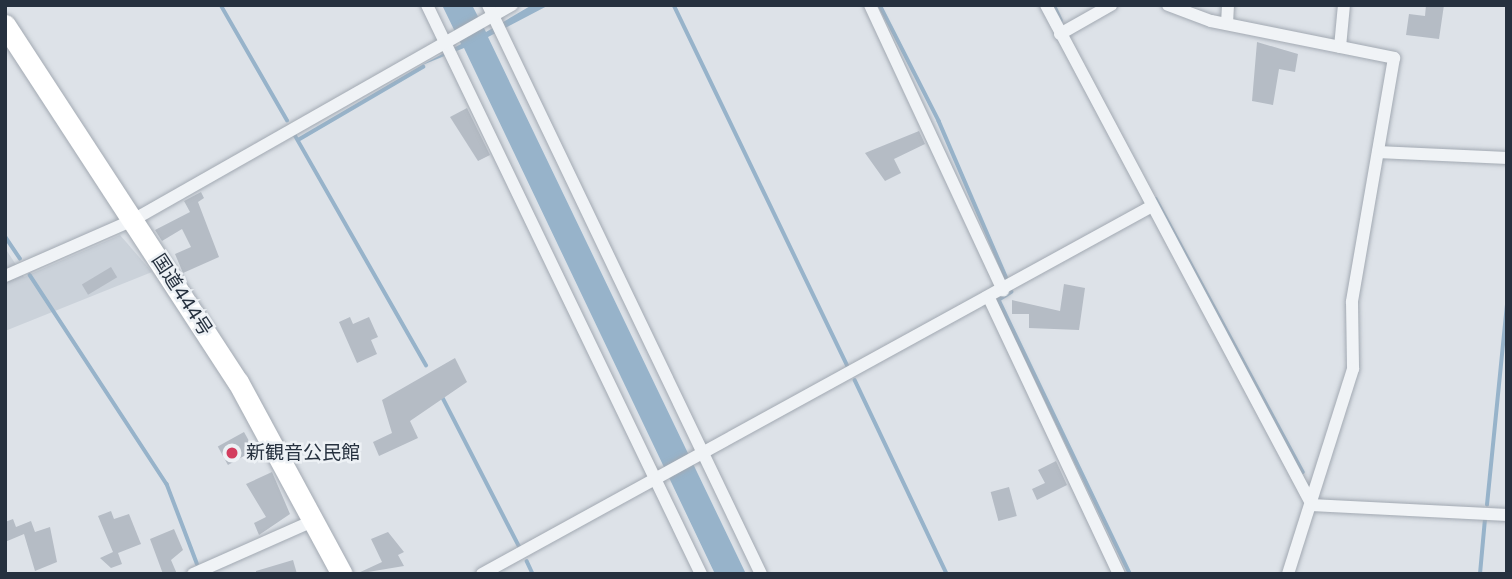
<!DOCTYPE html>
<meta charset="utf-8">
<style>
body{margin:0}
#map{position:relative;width:1512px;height:579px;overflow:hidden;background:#dde2e8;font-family:Poppins,"Noto Sans JP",sans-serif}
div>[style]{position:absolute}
.built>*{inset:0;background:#cbd2da}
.water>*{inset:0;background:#97b3ca}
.stream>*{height:3.5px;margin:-1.75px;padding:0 1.75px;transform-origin:1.75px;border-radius:1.75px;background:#97b3ca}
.building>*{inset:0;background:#b5bcc5;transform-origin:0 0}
.roads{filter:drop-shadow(0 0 2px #a2a9b2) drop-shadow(0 0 2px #a2a9b2)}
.street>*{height:12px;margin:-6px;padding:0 6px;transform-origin:6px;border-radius:6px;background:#f0f3f6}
.highway>*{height:21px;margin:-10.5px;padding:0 10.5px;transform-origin:10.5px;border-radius:10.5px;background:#fff}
.dots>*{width:19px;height:19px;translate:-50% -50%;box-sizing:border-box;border:4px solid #edf1f5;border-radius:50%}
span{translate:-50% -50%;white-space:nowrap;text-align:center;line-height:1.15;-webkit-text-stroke:5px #edf1f5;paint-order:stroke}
.street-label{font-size:19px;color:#26313f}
.poi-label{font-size:19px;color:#26313f}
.left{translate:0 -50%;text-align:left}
.frame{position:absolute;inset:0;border:7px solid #26313f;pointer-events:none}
</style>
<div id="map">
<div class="built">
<div style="clip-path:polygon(120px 235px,152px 272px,5px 331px,5px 248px,24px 277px)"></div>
</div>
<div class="water">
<div style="clip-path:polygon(442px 5px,472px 5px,486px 32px,532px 5px,549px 5px,488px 37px,746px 574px,715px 574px,464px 48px,420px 66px,461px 44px)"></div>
</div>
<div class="stream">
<div style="left:221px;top:5px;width:133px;rotate:60.1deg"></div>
<div style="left:674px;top:5px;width:401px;rotate:64.3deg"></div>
<div style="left:880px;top:5px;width:130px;rotate:63deg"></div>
<div style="left:939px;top:121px;width:174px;rotate:66.7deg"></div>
<div style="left:1054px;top:5px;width:17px;rotate:65deg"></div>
<div style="left:295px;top:135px;width:265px;rotate:60.3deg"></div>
<div style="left:298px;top:140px;width:145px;rotate:-30.3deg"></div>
<div style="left:1156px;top:199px;width:310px;rotate:61.7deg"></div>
<div style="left:5px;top:236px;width:27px;rotate:56deg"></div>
<div style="left:30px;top:275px;width:250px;rotate:56.8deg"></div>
<div style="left:167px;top:484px;width:85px;rotate:69.2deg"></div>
<div style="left:1012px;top:292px;width:15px;rotate:148deg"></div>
<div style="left:999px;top:300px;width:304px;rotate:64.4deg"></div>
<div style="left:855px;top:380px;width:215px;rotate:64.6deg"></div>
<div style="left:441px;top:394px;width:173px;rotate:62.8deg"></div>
<div style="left:1487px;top:505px;width:200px;rotate:-84.3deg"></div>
<div style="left:527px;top:561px;width:14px;rotate:65deg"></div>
<div style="left:1480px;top:574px;width:55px;rotate:-84.8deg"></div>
</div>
<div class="building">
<div style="clip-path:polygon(1426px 5px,1444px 5px,1439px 39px,1406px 35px,1409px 14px,1425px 16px)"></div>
<div style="clip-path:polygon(1257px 42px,1298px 54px,1295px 72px,1279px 69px,1273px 105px,1252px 101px)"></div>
<div style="clip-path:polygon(467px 108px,490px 155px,478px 161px,450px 117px)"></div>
<div style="clip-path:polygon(919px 131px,925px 144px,894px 159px,901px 173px,885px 181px,865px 153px)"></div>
<div style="clip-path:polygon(201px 192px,204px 198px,198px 202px,219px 257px,183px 273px,175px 254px,191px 247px,182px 229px,162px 241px,155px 230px,190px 212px,184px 201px)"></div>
<div style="left:111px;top:267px;width:12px;height:34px;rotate:59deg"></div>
<div style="clip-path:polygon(1064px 284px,1085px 288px,1079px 330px,1029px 328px,1029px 314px,1012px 314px,1012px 300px,1060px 311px)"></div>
<div style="clip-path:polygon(350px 317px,353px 324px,369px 317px,378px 337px,371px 340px,377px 354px,357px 363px,339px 322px)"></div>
<div style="clip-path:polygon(455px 358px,467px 382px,410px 421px,418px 438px,379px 456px,373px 442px,392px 433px,382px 400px)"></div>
<div style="left:244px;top:432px;width:21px;height:30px;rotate:61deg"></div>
<div style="clip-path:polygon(1056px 461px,1067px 485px,1037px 500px,1032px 489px,1045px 483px,1038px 470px)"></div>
<div style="clip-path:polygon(272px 472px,290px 514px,259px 535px,254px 523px,266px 517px,246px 484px)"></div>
<div style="left:1009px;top:487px;width:30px;height:19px;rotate:75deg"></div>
<div style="clip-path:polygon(111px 511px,114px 519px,129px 514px,141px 544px,118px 553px,122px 564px,111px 568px,100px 558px,113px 552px,98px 516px)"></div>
<div style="clip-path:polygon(13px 519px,16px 527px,31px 521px,35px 532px,50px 527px,57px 562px,35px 571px,24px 534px,5px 542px,5px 522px)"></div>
<div style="clip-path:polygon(174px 529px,183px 550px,171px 560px,177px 574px,163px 574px,150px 539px)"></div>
<div style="clip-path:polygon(388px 532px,404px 552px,398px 555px,404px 566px,356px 574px,382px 562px,371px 539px)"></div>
<div style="clip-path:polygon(293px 560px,297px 574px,256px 574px,256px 571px)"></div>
</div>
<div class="roads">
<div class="street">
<div style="left:427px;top:5px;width:632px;rotate:64.29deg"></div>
<div style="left:488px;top:5px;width:631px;rotate:64.37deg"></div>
<div style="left:870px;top:5px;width:315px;rotate:65deg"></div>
<div style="left:1046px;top:5px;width:566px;rotate:61.99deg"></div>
<div style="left:1168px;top:5px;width:46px;rotate:20.4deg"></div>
<div style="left:1211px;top:21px;width:187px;rotate:11.4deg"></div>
<div style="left:1394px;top:58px;width:248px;rotate:99.8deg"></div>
<div style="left:1352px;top:302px;width:67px;rotate:89.1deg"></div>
<div style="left:1353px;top:369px;width:215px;rotate:107.6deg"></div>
<div style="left:1227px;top:24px;width:19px;rotate:-87deg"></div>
<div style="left:1060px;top:34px;width:59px;rotate:-29.6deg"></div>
<div style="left:1340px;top:47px;width:42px;rotate:-84.6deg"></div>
<div style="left:1378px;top:152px;width:129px;rotate:2.7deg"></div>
<div style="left:5px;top:276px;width:140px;rotate:-23.6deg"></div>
<div style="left:133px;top:220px;width:436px;rotate:-29.6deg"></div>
<div style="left:989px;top:298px;width:305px;rotate:64.8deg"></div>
<div style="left:1312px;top:505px;width:195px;rotate:2.9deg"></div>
<div style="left:193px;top:574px;width:133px;rotate:-23.9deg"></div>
<div style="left:482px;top:574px;width:762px;rotate:-28.78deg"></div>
</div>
<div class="highway">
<div style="left:5px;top:25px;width:426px;rotate:56.9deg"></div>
<div style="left:238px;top:382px;width:218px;rotate:61.6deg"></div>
</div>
</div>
<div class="dots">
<div style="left:232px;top:453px;background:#d33d5e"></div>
</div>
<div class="street-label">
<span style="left:182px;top:295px;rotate:57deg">国道444号</span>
</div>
<div class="poi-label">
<span class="left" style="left:246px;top:453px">新観音公民館</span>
</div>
<div class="frame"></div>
</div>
